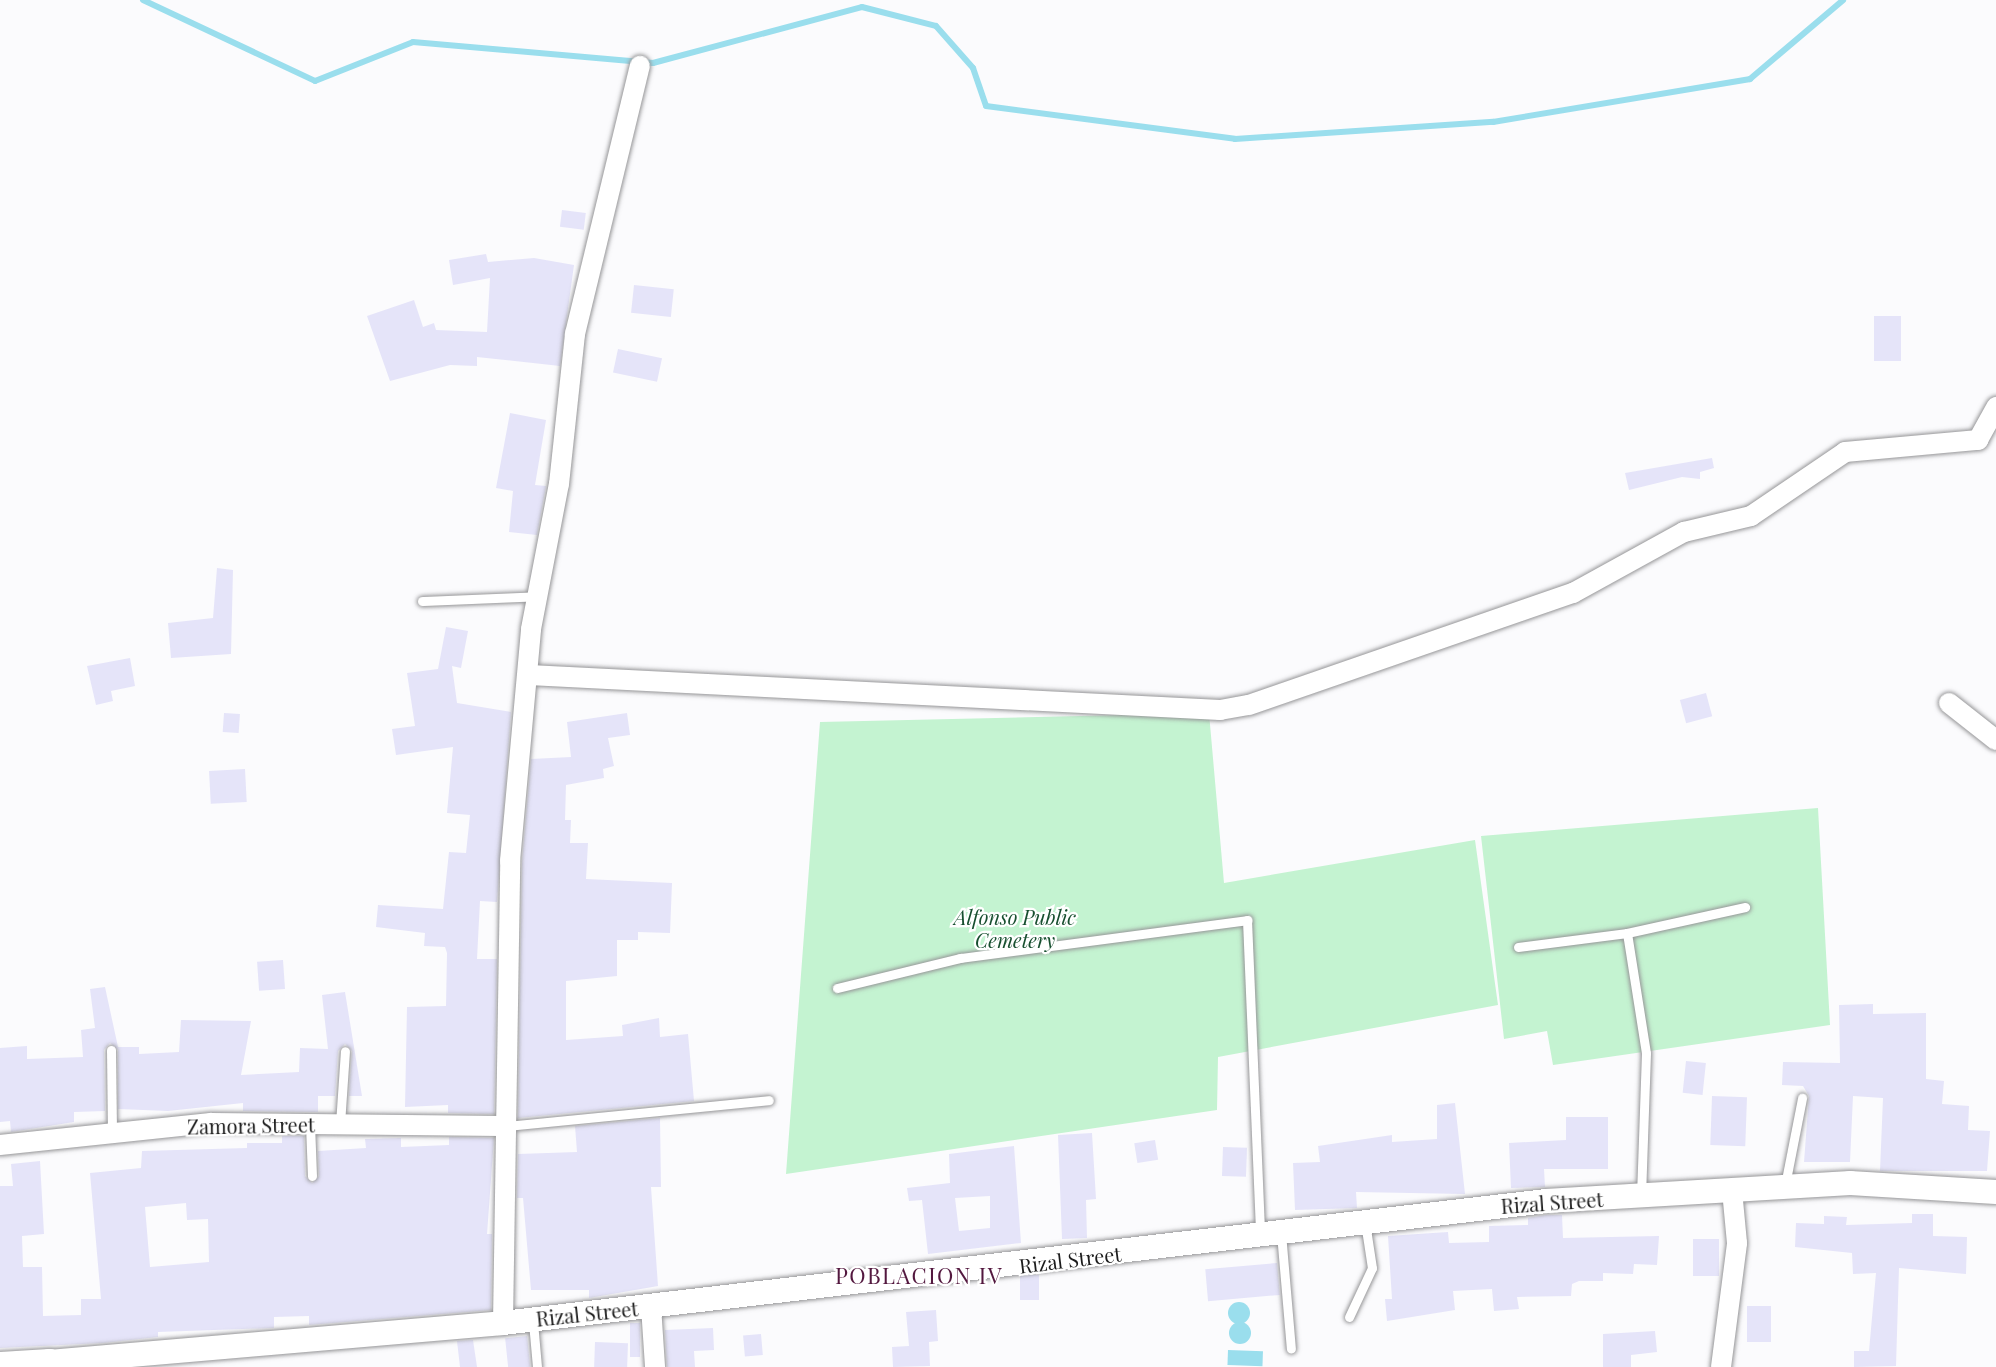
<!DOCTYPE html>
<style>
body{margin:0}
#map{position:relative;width:1996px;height:1367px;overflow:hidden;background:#fbfbfd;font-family:"Playfair Display",serif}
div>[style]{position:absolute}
.green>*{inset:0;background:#c4f3d1}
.water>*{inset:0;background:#9adeed;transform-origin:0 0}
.round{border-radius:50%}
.stream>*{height:6px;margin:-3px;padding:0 3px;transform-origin:3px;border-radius:3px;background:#9adeed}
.building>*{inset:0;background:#e5e4f9;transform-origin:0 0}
.roads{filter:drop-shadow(0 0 2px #969698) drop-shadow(0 0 2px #969698)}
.service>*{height:9px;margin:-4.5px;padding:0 4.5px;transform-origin:4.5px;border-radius:4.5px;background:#fff}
.minor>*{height:20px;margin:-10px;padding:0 10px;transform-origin:10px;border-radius:10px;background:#fff}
.tertiary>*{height:24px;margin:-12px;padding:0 12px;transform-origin:12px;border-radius:12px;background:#fff}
.secondary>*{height:27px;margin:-13.5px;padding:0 13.5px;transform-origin:13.5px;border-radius:13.5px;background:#fff}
span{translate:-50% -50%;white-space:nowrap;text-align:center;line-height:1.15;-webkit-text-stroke:4.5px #fff;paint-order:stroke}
.park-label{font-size:20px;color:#174f2f;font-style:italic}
.street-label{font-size:20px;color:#1c1c1c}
.quarter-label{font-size:22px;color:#53183f;letter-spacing:1.5px}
</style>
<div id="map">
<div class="green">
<div style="clip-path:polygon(1209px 713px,1224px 883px,1475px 840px,1498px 1005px,1218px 1057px,1217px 1110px,786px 1174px,820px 722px)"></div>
<div style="clip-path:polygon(1818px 808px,1830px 1025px,1553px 1065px,1547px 1031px,1504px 1039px,1481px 836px)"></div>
</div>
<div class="water">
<div class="round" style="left:1228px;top:1302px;width:22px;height:22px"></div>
<div class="round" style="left:1229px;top:1322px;width:22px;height:22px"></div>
<div style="left:1228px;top:1350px;width:35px;height:15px;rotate:2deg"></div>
</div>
<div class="stream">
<div style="left:143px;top:0;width:190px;rotate:25.2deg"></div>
<div style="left:315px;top:81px;width:105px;rotate:-21.7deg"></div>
<div style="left:413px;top:42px;width:241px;rotate:5deg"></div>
<div style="left:653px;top:63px;width:216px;rotate:-15deg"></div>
<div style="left:862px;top:7px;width:76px;rotate:14.4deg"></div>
<div style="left:936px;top:26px;width:56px;rotate:48.6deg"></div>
<div style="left:973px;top:68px;width:40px;rotate:71.1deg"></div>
<div style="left:986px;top:106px;width:251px;rotate:7.5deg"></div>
<div style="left:1235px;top:139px;width:259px;rotate:-3.8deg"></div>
<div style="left:1493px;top:122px;width:261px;rotate:-9.5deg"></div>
<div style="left:1750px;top:79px;width:122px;rotate:-40.3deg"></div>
</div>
<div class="building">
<div style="left:562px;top:210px;width:24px;height:17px;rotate:7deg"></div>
<div style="clip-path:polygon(486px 254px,488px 262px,534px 258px,574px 265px,560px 366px,477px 357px,477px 366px,450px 365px,390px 381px,367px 316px,414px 300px,423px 327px,434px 323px,436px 330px,487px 332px,490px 278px,453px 285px,449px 260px)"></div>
<div style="left:634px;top:285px;width:40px;height:28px;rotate:6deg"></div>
<div style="left:1874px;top:316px;width:27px;height:45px"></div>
<div style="left:618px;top:349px;width:45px;height:24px;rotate:12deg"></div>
<div style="clip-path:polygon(510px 413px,546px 420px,535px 485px,546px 486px,537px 535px,509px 532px,513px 491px,496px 488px)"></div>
<div style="clip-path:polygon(1712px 458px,1714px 468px,1700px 472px,1700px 479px,1682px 477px,1629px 490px,1625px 473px)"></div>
<div style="clip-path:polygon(217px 568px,233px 570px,231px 654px,171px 658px,168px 623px,213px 618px)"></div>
<div style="clip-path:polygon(446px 627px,468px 631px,461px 668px,452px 666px,457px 703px,511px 712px,497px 902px,480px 901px,477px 959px,497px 959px,494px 1114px,448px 1113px,448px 1105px,405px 1107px,407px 1007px,446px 1006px,447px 953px,445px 947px,424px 946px,425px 933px,376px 927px,378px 905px,443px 909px,449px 852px,466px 853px,470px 815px,447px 813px,453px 747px,396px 755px,392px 729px,415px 726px,407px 673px,438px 669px)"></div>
<div style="clip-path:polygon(130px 658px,135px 686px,111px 691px,113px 701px,96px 705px,87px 666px)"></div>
<div style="left:1706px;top:693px;width:24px;height:27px;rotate:75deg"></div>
<div style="left:224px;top:713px;width:16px;height:19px;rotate:4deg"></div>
<div style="clip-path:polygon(627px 713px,630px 735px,608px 738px,614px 766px,603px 769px,604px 778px,566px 785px,565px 820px,571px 820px,570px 843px,588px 843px,586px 879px,672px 883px,670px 933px,638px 932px,638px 940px,617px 940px,617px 976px,566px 981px,566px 1040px,623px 1036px,622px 1025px,659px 1018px,660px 1037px,688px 1034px,694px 1101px,518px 1118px,522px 862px,531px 759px,571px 757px,567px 722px)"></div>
<div style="left:245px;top:769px;width:33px;height:36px;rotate:87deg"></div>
<div style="left:283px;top:960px;width:29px;height:26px;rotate:86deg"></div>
<div style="clip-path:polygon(105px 987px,118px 1047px,139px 1047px,139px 1054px,179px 1052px,181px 1020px,251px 1021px,241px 1075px,299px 1072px,300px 1048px,328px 1049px,322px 995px,345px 992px,362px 1096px,349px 1096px,352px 1051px,345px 1044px,338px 1051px,335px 1096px,318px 1096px,318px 1112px,243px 1111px,243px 1103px,168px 1111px,118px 1109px,118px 1050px,110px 1043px,104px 1050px,105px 1111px,74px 1112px,74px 1122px,11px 1132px,10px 1121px,0 1122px,0 1048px,27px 1046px,27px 1059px,83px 1057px,81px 1030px,95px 1028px,90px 989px)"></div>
<div style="clip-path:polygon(1873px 1004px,1873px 1014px,1926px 1013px,1926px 1079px,1944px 1081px,1942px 1104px,1969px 1106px,1968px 1130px,1990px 1131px,1987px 1171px,1880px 1171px,1883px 1098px,1853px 1096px,1850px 1162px,1804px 1162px,1809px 1096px,1803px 1086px,1782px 1085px,1783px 1062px,1840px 1063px,1839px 1005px)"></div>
<div style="left:1686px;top:1061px;width:20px;height:32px;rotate:6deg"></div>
<div style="left:1712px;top:1096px;width:35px;height:49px;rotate:2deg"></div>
<div style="clip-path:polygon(1455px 1103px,1465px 1194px,1356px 1192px,1357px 1208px,1295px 1210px,1293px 1163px,1320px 1162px,1318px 1146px,1392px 1135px,1392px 1142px,1437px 1139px,1437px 1105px)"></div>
<div style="clip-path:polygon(1566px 1117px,1608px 1117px,1608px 1169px,1544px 1169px,1545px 1187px,1511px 1188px,1509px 1143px,1566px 1140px)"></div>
<div style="clip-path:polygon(660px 1118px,661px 1187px,651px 1187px,658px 1286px,589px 1298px,589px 1290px,531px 1290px,523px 1198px,517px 1198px,518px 1154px,577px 1152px,575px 1126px)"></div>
<div style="clip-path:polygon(1092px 1133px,1096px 1199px,1086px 1200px,1087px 1238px,1062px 1239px,1058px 1135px)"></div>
<div style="clip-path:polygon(evenodd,282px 1136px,304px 1136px,305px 1176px,312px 1183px,319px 1176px,318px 1151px,366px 1148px,365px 1139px,401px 1138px,401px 1147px,449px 1145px,449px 1137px,494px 1138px,487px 1234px,492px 1234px,491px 1310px,309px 1325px,309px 1316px,274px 1317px,274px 1328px,158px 1332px,158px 1337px,103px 1343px,0 1348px,0 1186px,13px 1186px,11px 1164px,40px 1161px,44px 1234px,22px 1236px,23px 1267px,42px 1267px,43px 1316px,81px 1315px,81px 1299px,101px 1299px,90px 1173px,141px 1168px,142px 1151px,247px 1148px,247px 1143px,282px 1143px,282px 1136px,186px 1203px,187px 1220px,208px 1219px,209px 1262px,150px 1267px,145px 1207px,186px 1203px)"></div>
<div style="left:1155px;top:1140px;width:20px;height:21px;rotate:81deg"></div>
<div style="clip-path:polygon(evenodd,1014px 1146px,1021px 1243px,928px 1254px,922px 1200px,909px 1201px,907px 1188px,950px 1183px,949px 1154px,1014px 1146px,990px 1196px,990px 1228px,959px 1231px,955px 1198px,990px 1196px)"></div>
<div style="left:1223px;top:1147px;width:24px;height:29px;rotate:2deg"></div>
<div style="clip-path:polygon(1912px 1214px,1933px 1214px,1933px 1236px,1967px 1237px,1966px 1274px,1899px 1268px,1896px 1366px,1854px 1367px,1854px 1351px,1869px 1351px,1876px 1273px,1853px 1274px,1852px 1253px,1795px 1247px,1796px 1223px,1824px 1224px,1824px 1216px,1847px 1217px,1846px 1225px,1912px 1223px)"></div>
<div style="clip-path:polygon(1546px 1215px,1562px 1215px,1563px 1238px,1659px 1236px,1657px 1265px,1634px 1264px,1633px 1274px,1603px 1273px,1603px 1281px,1579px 1281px,1572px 1284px,1571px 1296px,1517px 1297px,1519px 1309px,1494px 1311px,1492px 1289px,1453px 1291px,1455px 1310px,1387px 1321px,1385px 1299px,1392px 1299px,1388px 1236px,1448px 1232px,1449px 1243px,1489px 1242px,1489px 1226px,1528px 1225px,1528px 1218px)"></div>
<div style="left:1693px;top:1239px;width:26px;height:37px"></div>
<div style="left:1277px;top:1263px;width:32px;height:72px;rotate:85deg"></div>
<div style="left:1039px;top:1275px;width:25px;height:19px;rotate:90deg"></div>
<div style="left:1747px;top:1306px;width:24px;height:36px"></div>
<div style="clip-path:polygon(936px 1310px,938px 1341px,929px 1342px,930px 1366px,893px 1367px,892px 1347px,909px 1346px,906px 1312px)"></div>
<div style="left:630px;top:1323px;width:10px;height:34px"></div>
<div style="clip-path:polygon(713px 1328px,714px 1350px,694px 1351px,695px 1367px,667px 1367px,665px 1330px)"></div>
<div style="clip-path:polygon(1655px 1331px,1657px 1352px,1631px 1355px,1631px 1367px,1603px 1367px,1603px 1334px)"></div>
<div style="left:761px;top:1334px;width:21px;height:18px;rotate:85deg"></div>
<div style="left:527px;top:1336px;width:31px;height:22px;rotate:84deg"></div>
<div style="clip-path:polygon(473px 1340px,477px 1367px,460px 1367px,457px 1341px)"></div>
<div style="left:595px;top:1342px;width:33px;height:25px;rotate:2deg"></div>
</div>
<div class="roads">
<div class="service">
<div style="left:422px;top:601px;width:117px;rotate:-2.4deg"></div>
<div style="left:1627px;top:933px;width:121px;rotate:81deg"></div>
<div style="left:1646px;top:1053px;width:140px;rotate:92deg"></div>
<div style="left:1518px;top:947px;width:110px;rotate:-7.3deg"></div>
<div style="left:1627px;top:933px;width:121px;rotate:-12.4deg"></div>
<div style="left:837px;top:988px;width:127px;rotate:-13.7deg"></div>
<div style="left:960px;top:958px;width:290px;rotate:-7.5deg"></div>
<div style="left:1247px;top:920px;width:312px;rotate:87.6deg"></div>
<div style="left:111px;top:1050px;width:83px;rotate:89.3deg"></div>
<div style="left:310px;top:1124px;width:52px;rotate:87.8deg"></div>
<div style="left:340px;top:1124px;width:73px;rotate:-86.1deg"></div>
<div style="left:506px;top:1126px;width:264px;rotate:-5.6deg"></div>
<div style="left:1785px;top:1185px;width:89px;rotate:-78.9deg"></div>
<div style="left:1281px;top:1233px;width:116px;rotate:85.1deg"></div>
<div style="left:1349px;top:1317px;width:54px;rotate:-64.9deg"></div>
<div style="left:1372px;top:1268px;width:47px;rotate:-98.7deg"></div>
<div style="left:533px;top:1322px;width:45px;rotate:84.9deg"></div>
</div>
<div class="minor">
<div style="left:529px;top:675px;width:692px;rotate:2.9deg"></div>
<div style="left:1220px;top:710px;width:29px;rotate:-10deg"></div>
<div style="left:1249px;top:705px;width:343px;rotate:-19.1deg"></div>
<div style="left:1573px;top:593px;width:127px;rotate:-28.8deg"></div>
<div style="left:1684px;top:532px;width:69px;rotate:-13.4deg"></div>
<div style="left:1751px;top:516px;width:114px;rotate:-34.2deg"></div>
<div style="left:1845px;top:452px;width:134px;rotate:-5.2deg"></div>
<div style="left:1978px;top:440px;width:38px;rotate:-61deg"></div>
<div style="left:1949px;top:703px;width:60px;rotate:38.2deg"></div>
<div style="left:0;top:1145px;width:212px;rotate:-6deg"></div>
<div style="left:211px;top:1123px;width:291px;rotate:0.6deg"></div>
<div style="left:651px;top:1306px;width:61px;rotate:86.2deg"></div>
<div style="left:503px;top:1323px;width:462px;rotate:-89.1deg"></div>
<div style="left:510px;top:861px;width:233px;rotate:-84.8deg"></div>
<div style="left:531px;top:629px;width:148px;rotate:-79.1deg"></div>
<div style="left:559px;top:484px;width:151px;rotate:-83.9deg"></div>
<div style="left:575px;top:334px;width:276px;rotate:-76.4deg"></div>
<div style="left:1721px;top:1367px;width:125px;rotate:-82.6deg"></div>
<div style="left:1737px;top:1243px;width:53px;rotate:-95.4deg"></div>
</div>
<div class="tertiary">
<div style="left:49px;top:1362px;width:456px;rotate:-4.9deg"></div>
<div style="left:503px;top:1323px;width:1050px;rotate:-6.67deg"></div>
<div style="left:1546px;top:1201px;width:305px;rotate:-3.4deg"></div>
<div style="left:1850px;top:1183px;width:146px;rotate:3.5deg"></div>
</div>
<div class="secondary">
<div style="left:0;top:1365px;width:49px;rotate:-3.5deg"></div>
<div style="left:49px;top:1362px;width:5px;rotate:90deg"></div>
</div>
</div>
<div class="park-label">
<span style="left:1015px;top:928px">Alfonso Public<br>Cemetery</span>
</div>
<div class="street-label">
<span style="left:251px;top:1125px;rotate:-1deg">Zamora Street</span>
<span style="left:1552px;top:1202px;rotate:-4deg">Rizal Street</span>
<span style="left:1070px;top:1259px;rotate:-7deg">Rizal Street</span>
<span style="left:587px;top:1313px;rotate:-6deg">Rizal Street</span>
</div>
<div class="quarter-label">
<span style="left:919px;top:1276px">POBLACION IV</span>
</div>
</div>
